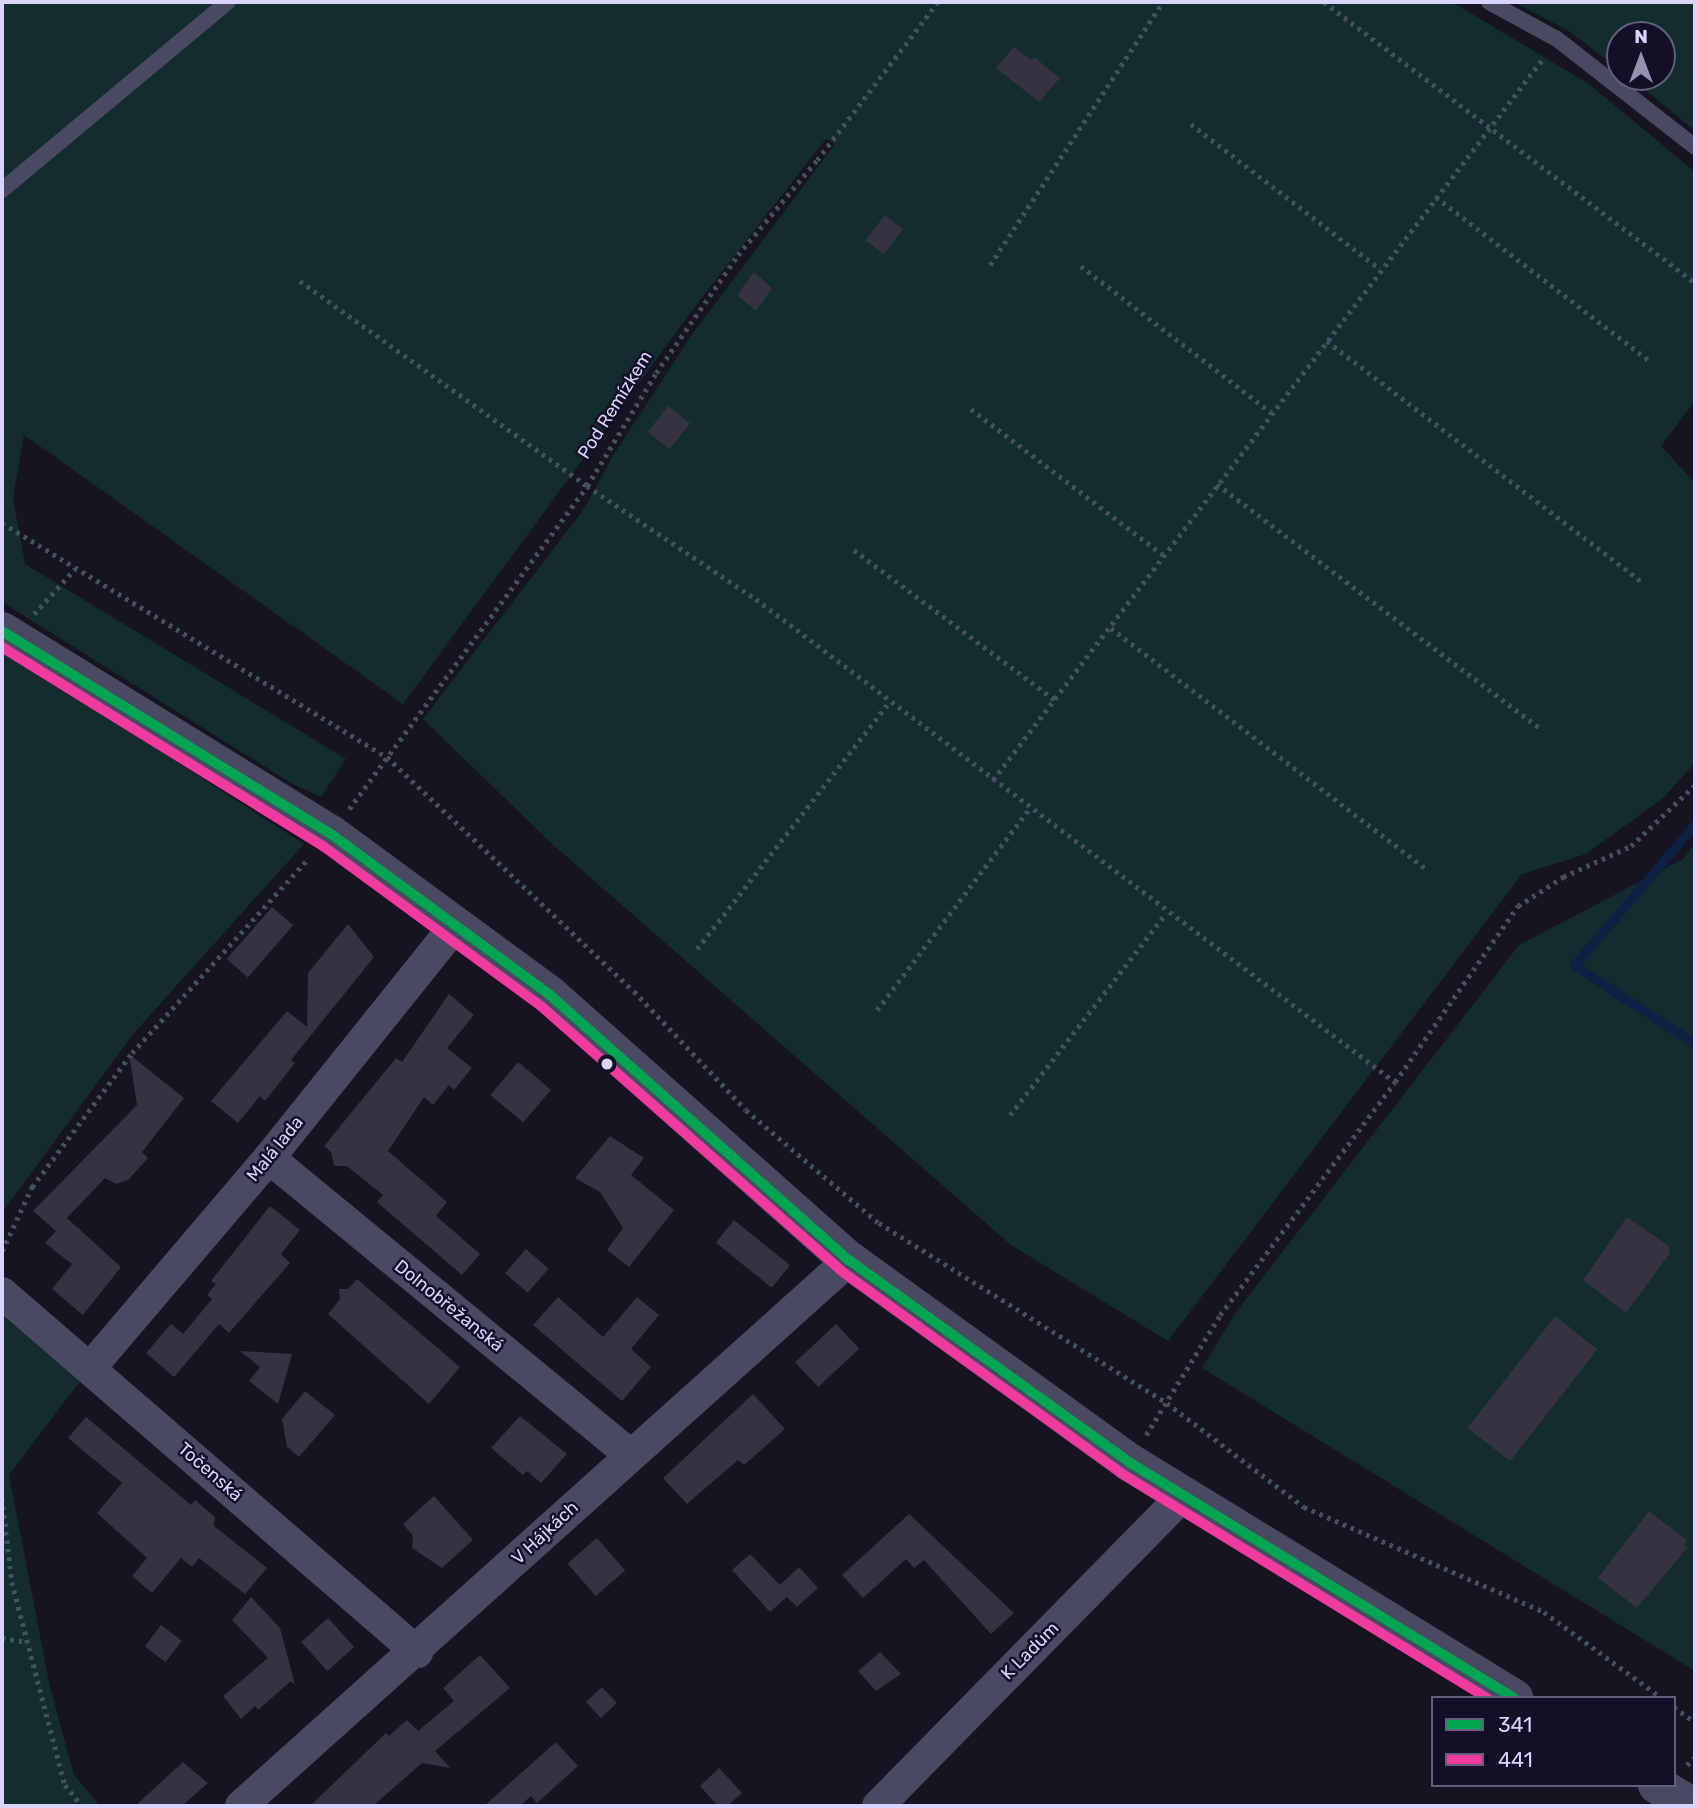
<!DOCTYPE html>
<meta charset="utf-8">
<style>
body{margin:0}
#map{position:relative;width:1697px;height:1808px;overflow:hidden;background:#161421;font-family:Rubik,sans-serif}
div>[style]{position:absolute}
.green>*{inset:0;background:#132c2d}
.stream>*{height:9px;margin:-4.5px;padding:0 4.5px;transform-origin:4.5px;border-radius:4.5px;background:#0d2144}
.building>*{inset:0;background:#343243;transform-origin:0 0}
.path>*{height:4.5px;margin-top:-2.25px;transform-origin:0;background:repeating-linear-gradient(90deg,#44505f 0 3.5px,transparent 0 8.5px)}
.service>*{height:16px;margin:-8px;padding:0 8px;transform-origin:8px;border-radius:8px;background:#4a4962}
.minor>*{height:32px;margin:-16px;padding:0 16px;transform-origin:16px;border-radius:16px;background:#4a4962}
.tertiary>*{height:38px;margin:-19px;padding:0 19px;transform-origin:19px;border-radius:19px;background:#4a4962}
.bus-1>*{height:10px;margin:-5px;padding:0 5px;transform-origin:5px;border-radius:5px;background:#00a651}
.bus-2>*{height:10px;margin:-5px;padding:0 5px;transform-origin:5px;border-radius:5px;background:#f13a9d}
.dots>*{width:19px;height:19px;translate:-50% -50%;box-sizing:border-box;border:4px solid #130f26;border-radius:50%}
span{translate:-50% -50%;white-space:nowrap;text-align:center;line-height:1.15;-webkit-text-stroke:5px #130f26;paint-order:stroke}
.street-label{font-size:18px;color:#d9d4ff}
.frame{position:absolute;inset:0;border:4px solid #d9d4ff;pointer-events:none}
.legend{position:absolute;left:1431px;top:1696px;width:245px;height:91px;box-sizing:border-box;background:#130f26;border:2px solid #625e7d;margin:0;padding:9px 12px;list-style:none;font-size:21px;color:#d9d4ff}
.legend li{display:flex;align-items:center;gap:14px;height:35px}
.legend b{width:35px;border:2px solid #625e7d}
.north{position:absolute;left:1606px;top:21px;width:70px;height:70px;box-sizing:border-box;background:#130f26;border:2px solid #625e7d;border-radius:50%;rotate:0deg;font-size:19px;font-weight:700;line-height:28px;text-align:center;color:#d9d4ff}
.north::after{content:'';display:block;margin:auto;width:24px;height:32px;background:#9591b1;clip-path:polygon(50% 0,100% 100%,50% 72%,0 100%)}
</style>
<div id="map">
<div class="green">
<div style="clip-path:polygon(2px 2px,1452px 2px,1589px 84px,1695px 172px,1695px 401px,1661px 446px,1695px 483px,1695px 763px,1663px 798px,1586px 854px,1522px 874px,1168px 1341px,1011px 1245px,552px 844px,423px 719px,584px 509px,614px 454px,691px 336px,835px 144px,826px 139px,697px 304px,403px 704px,24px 435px,13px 498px,25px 564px,346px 759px,321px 797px,291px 783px,2px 602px)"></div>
<div style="clip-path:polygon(1513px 2px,1695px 2px,1695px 131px,1630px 77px,1662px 77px,1662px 35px,1620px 35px,1620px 70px,1569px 31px)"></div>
<div style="clip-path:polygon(2px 649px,304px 844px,134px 1033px,2px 1213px)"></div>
<div style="clip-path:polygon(1695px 844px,1695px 1671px,1202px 1368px,1236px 1312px,1519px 945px,1683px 859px)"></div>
<div style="clip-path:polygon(2px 1310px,81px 1380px,9px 1475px,50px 1687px,74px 1775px,100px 1806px,2px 1806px)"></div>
</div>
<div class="stream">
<div style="left:1695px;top:824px;width:186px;rotate:130.6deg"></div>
<div style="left:1574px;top:965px;width:145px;rotate:33.1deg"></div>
</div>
<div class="building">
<div style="clip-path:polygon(1014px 47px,1032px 60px,1034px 57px,1060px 78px,1039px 102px,996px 68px)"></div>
<div style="left:885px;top:215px;width:23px;height:32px;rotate:38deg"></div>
<div style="clip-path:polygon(754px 272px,772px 288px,756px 311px,737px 295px)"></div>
<div style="left:668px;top:406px;width:28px;height:33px;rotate:38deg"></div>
<div style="left:272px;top:907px;width:28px;height:69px;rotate:41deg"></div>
<div style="clip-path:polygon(348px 924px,374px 957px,291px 1060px,295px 1063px,265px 1101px,260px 1096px,238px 1123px,211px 1101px,287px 1011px,307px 1027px,308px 973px)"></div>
<div style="clip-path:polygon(449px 994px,474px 1015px,447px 1048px,472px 1068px,454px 1090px,449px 1085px,433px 1105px,424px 1097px,388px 1151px,447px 1202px,436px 1216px,480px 1254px,462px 1275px,377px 1202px,383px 1195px,347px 1166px,334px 1166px,331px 1152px,324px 1146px,396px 1058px,402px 1062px)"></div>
<div style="clip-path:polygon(129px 1054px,184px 1098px,142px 1152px,148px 1158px,128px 1180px,116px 1184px,105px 1178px,67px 1218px,121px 1267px,83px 1315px,52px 1289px,72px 1264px,45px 1243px,56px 1231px,33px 1211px,137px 1105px)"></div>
<div style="left:518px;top:1062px;width:43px;height:43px;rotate:40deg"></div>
<div style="clip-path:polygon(610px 1136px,644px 1158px,631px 1175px,674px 1210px,629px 1267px,607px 1250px,623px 1228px,600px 1192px,575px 1178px)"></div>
<div style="clip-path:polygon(270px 1206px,300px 1230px,281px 1254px,290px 1263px,229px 1333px,219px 1324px,174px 1377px,146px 1353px,171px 1324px,183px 1334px,212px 1299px,207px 1295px,216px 1284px,211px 1281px)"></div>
<div style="clip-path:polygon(1627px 1217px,1669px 1246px,1670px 1253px,1626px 1313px,1583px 1280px)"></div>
<div style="left:734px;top:1220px;width:72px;height:29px;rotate:39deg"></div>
<div style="left:526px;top:1249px;width:30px;height:32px;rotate:41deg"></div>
<div style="clip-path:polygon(357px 1279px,460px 1367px,429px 1404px,328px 1314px,340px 1299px,339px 1289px,348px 1289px)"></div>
<div style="clip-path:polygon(558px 1297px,603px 1337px,637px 1297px,659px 1315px,631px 1349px,651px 1367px,622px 1401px,533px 1325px)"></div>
<div style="left:1555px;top:1316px;width:54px;height:142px;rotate:38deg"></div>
<div style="left:836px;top:1324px;width:34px;height:56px;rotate:47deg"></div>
<div style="clip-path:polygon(240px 1351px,292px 1354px,278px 1404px,249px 1381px,260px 1367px)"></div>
<div style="clip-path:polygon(305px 1391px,335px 1415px,299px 1457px,287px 1447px,282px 1419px)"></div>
<div style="clip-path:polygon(753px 1394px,785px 1429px,744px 1465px,738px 1460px,687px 1504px,663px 1478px)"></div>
<div style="clip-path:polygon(520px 1416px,567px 1454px,541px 1483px,527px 1471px,523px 1475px,491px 1448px)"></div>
<div style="clip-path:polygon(86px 1417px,191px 1505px,195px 1500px,215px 1517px,214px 1526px,267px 1568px,245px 1594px,199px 1558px,192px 1567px,181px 1558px,152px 1593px,132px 1576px,147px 1558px,97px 1513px,122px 1483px,68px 1438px)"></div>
<div style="clip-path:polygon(434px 1496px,473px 1540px,442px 1568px,412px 1548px,413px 1536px,403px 1524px)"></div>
<div style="clip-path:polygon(1649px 1511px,1687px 1540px,1684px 1545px,1688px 1547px,1637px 1608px,1598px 1578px)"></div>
<div style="clip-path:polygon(909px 1514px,1014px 1613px,991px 1634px,924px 1560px,914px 1568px,906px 1559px,863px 1598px,842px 1575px)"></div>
<div style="left:597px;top:1538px;width:43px;height:39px;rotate:49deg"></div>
<div style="clip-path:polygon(750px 1554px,780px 1585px,799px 1567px,818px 1588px,797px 1607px,787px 1597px,770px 1612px,732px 1570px)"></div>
<div style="clip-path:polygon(251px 1597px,280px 1628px,295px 1685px,291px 1681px,258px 1710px,255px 1706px,241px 1719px,223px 1696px,268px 1658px,232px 1620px)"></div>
<div style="left:328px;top:1618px;width:39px;height:36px;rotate:48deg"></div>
<div style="left:161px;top:1625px;width:26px;height:27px;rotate:37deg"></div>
<div style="clip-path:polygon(880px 1652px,901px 1674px,876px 1691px,858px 1671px)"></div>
<div style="clip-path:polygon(480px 1655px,510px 1688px,435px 1751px,450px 1768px,422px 1763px,373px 1806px,310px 1806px,386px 1733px,389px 1736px,407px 1720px,418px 1731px,454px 1701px,443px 1688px)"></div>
<div style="left:602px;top:1687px;width:22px;height:22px;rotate:47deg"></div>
<div style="clip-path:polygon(556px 1742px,578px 1766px,537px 1803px,531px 1796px,520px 1806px,484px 1806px)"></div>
<div style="clip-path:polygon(183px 1762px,208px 1783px,182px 1806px,135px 1806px)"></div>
<div style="clip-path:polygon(719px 1768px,742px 1793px,727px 1806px,718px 1806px,700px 1786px)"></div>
</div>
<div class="path">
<div style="left:1324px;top:2px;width:465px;rotate:37.1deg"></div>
<div style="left:1191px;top:124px;width:238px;rotate:37.5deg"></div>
<div style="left:1436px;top:197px;width:272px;rotate:37.5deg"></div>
<div style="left:990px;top:265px;width:315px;rotate:-56.7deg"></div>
<div style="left:1081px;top:266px;width:241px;rotate:37.6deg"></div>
<div style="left:300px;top:281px;width:353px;rotate:35.5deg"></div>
<div style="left:587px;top:486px;width:203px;rotate:33.8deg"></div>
<div style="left:756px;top:599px;width:801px;rotate:37.08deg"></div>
<div style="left:1327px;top:341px;width:395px;rotate:37.4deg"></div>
<div style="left:971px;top:409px;width:241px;rotate:37.2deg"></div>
<div style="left:1217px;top:484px;width:408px;rotate:37.1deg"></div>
<div style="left:2px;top:523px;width:451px;rotate:31.3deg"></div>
<div style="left:387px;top:757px;width:340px;rotate:43.5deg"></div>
<div style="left:634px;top:991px;width:163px;rotate:46.7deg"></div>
<div style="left:746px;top:1110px;width:175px;rotate:40.4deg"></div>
<div style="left:879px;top:1223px;width:340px;rotate:32deg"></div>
<div style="left:1167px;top:1403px;width:172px;rotate:37.2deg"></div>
<div style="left:1304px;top:1507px;width:262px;rotate:23.6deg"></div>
<div style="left:1544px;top:1612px;width:146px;rotate:36.1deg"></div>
<div style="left:854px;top:550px;width:251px;rotate:36.7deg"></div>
<div style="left:34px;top:614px;width:61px;rotate:-47.7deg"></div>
<div style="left:1111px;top:628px;width:398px;rotate:37.4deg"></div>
<div style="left:993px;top:780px;width:909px;rotate:-52.69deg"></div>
<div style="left:349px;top:809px;width:401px;rotate:-53.6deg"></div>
<div style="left:587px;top:486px;width:132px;rotate:-58.6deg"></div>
<div style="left:656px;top:373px;width:144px;rotate:-55.2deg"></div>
<div style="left:738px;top:255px;width:124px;rotate:-50.3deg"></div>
<div style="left:817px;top:160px;width:199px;rotate:-52.6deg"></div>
<div style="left:697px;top:949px;width:313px;rotate:-52.1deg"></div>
<div style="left:877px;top:1010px;width:252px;rotate:-52.9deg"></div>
<div style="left:1010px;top:1115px;width:255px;rotate:-52.3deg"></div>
<div style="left:2px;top:1251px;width:71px;rotate:-64.9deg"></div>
<div style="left:32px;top:1187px;width:167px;rotate:-53.3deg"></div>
<div style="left:132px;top:1053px;width:262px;rotate:-47.8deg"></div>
<div style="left:1146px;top:1435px;width:141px;rotate:-58.3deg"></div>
<div style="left:1220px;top:1315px;width:291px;rotate:-53.1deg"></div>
<div style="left:1395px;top:1082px;width:215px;rotate:-55.1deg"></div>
<div style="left:1518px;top:906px;width:54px;rotate:-32.8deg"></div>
<div style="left:1563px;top:877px;width:75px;rotate:-24.5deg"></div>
<div style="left:1631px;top:846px;width:88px;rotate:-43.6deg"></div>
<div style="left:2px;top:1498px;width:85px;rotate:83.2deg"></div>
<div style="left:12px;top:1582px;width:210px;rotate:75.4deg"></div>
<div style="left:65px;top:1785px;width:27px;rotate:51deg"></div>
<div style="left:2px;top:1638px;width:26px;rotate:9deg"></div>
<div style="left:1674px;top:1707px;width:26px;rotate:36deg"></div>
<div style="left:1687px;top:1765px;width:11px;rotate:-45deg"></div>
</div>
<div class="service">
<div style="left:1489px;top:2px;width:77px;rotate:28.6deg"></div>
<div style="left:1557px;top:39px;width:175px;rotate:38deg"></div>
<div style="left:2px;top:190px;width:294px;rotate:-39.8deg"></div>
</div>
<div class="minor">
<div style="left:269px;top:1158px;width:466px;rotate:39.4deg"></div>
<div style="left:2px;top:1293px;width:549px;rotate:40.86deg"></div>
<div style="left:91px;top:1367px;width:275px;rotate:-49.6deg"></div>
<div style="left:269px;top:1158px;width:297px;rotate:-51.3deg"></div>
<div style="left:241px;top:1806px;width:817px;rotate:-41.92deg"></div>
<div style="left:878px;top:1806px;width:435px;rotate:-45.5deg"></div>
</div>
<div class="tertiary">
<div style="left:2px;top:631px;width:387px;rotate:31.7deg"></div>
<div style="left:331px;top:834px;width:272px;rotate:36.3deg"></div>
<div style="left:550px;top:995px;width:400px;rotate:41.6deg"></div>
<div style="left:849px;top:1260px;width:345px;rotate:35.8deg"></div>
<div style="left:1129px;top:1462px;width:452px;rotate:31.5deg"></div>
<div style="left:1657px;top:1785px;width:41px;rotate:31deg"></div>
</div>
<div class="bus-1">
<div style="left:2px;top:631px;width:387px;rotate:31.7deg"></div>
<div style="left:331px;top:834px;width:272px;rotate:36.3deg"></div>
<div style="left:550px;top:995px;width:400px;rotate:41.6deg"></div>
<div style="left:849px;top:1260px;width:345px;rotate:35.8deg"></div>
<div style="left:1129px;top:1462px;width:452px;rotate:31.5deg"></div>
</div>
<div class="bus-2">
<div style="left:2px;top:647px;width:378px;rotate:31.8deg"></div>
<div style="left:323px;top:846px;width:270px;rotate:36.3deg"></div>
<div style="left:541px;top:1006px;width:399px;rotate:41.4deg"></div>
<div style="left:840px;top:1270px;width:347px;rotate:35.8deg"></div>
<div style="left:1121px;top:1473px;width:430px;rotate:31.6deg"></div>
</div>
<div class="dots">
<div style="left:607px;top:1064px;background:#d9d4ff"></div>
</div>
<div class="street-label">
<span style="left:615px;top:405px;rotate:-58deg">Pod Remízkem</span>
<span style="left:275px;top:1149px;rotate:-51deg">Malá lada</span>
<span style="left:449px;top:1306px;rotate:39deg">Dolnobřežanská</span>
<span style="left:210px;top:1472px;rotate:41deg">Točenská</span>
<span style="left:545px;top:1533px;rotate:-43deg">V Hájkách</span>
<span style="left:1030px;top:1651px;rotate:-45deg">K Ladům</span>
</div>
<div class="frame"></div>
<ul class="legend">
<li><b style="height:9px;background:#00a651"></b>341</li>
<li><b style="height:9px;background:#f13a9d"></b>441</li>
</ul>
<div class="north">N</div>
</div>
